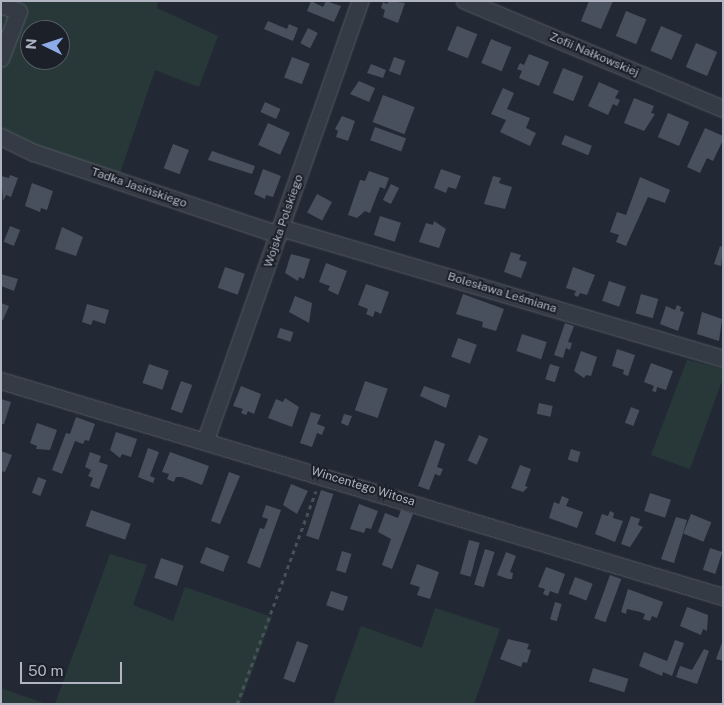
<!DOCTYPE html>
<meta charset="utf-8">
<style>
body{margin:0}
#map{position:relative;width:724px;height:705px;overflow:hidden;background:#222934;font-family:"Public Sans",sans-serif}
div>[style]{position:absolute}
.green>*{inset:0;background:#283839}
.building>*{inset:0;background:#49505d;transform-origin:0 0}
.path>*{height:2.5px;margin-top:-1.25px;transform-origin:0;background:repeating-linear-gradient(90deg,#465356 0 4px,transparent 0 8px)}
.roads{filter:drop-shadow(0 0 1px #535862) drop-shadow(0 0 1px #535862)}
.minor>*{height:16px;margin:-8px;padding:0 8px;transform-origin:8px;border-radius:8px;background:#353b45}
span{translate:-50% -50%;white-space:nowrap;text-align:center;line-height:1.15;-webkit-text-stroke:4px #1b2029;paint-order:stroke}
.street-label{font-size:12px;color:#b0b5c1}
.frame{position:absolute;inset:0;border:2px solid #b0b5c1;pointer-events:none}
.north{position:absolute;left:20px;top:20px;width:50px;height:50px;box-sizing:border-box;background:#1b2029;border:1px solid #575c66;border-radius:50%;rotate:274deg;font-size:14px;font-weight:700;line-height:20px;text-align:center;color:#b0b5c1}
.north::after{content:'';display:block;margin:auto;width:18px;height:22px;background:#8dabe9;clip-path:polygon(50% 0,100% 100%,50% 72%,0 100%)}
.scale{position:absolute;left:20px;top:662px;width:102px;height:22px;box-sizing:border-box;border:2px solid #b0b5c1;border-top:0;padding-left:6px;font-size:15px;line-height:18px;white-space:nowrap;color:#b0b5c1;-webkit-text-stroke:4px #1b2029;paint-order:stroke}
</style>
<div id="map">
<div class="green">
<div style="clip-path:polygon(evenodd,1px 1px,158px 1px,157px 8px,218px 36px,199px 87px,155px 70px,119px 176px,5px 138px,1px 148px,1px 1px,30px 30px,60px 30px,60px 60px,30px 60px,30px 30px)"></div>
<div style="clip-path:polygon(687px 360px,723px 369px,723px 378px,690px 469px,651px 455px)"></div>
<div style="clip-path:polygon(110px 554px,147px 565px,133px 605px,173px 621px,185px 587px,272px 617px,240px 704px,55px 704px)"></div>
<div style="clip-path:polygon(435px 608px,500px 629px,474px 704px,333px 704px,361px 626px,422px 648px)"></div>
<div style="clip-path:polygon(1px 688px,46px 704px,1px 704px)"></div>
</div>
<div class="building">
<div style="clip-path:polygon(311px 1px,323px 7px,326px 1px,341px 6px,334px 22px,307px 11px)"></div>
<div style="clip-path:polygon(389px 1px,405px 3px,398px 23px,383px 17px,385px 10px,381px 8px,383px 2px,387px 4px)"></div>
<div style="clip-path:polygon(589px 1px,613px 1px,601px 29px,581px 21px)"></div>
<div style="left:626px;top:11px;width:22px;height:27px;rotate:22deg"></div>
<div style="clip-path:polygon(268px 21px,287px 29px,289px 24px,298px 28px,293px 41px,264px 29px)"></div>
<div style="left:457px;top:26px;width:22px;height:26px;rotate:22deg"></div>
<div style="left:661px;top:26px;width:23px;height:27px;rotate:23deg"></div>
<div style="left:308px;top:28px;width:11px;height:17px;rotate:27deg"></div>
<div style="left:491px;top:39px;width:22px;height:26px;rotate:22deg"></div>
<div style="left:696px;top:43px;width:23px;height:26px;rotate:23deg"></div>
<div style="clip-path:polygon(529px 54px,549px 62px,539px 86px,519px 78px,522px 71px,517px 69px,520px 63px,524px 65px)"></div>
<div style="left:292px;top:57px;width:19px;height:22px;rotate:21deg"></div>
<div style="left:394px;top:57px;width:12px;height:15px;rotate:20deg"></div>
<div style="clip-path:polygon(371px 64px,386px 70px,383px 78px,367px 73px)"></div>
<div style="left:563px;top:68px;width:22px;height:27px;rotate:22deg"></div>
<div style="clip-path:polygon(359px 81px,375px 88px,369px 102px,350px 94px)"></div>
<div style="clip-path:polygon(599px 82px,619px 91px,615px 98px,620px 100px,617px 106px,613px 104px,608px 115px,588px 106px)"></div>
<div style="clip-path:polygon(503px 88px,514px 93px,507px 109px,530px 118px,526px 128px,536px 133px,530px 146px,500px 132px,506px 120px,491px 114px)"></div>
<div style="left:383px;top:95px;width:34px;height:29px;rotate:21deg"></div>
<div style="clip-path:polygon(634px 98px,654px 106px,651px 113px,655px 114px,644px 131px,624px 123px)"></div>
<div style="left:265px;top:102px;width:17px;height:11px;rotate:24deg"></div>
<div style="left:668px;top:113px;width:23px;height:26px;rotate:23deg"></div>
<div style="clip-path:polygon(342px 116px,355px 121px,348px 141px,336px 137px,338px 131px,335px 129px)"></div>
<div style="left:268px;top:123px;width:24px;height:24px;rotate:24deg"></div>
<div style="left:375px;top:127px;width:33px;height:14px;rotate:20deg"></div>
<div style="clip-path:polygon(705px 128px,723px 136px,723px 140px,713px 161px,707px 158px,700px 173px,687px 167px)"></div>
<div style="left:565px;top:135px;width:29px;height:10px;rotate:22deg"></div>
<div style="left:173px;top:144px;width:17px;height:26px;rotate:21deg"></div>
<div style="clip-path:polygon(212px 151px,255px 166px,252px 174px,208px 160px)"></div>
<div style="clip-path:polygon(263px 169px,281px 176px,273px 197px,266px 195px,265px 199px,254px 194px)"></div>
<div style="clip-path:polygon(441px 169px,461px 176px,456px 189px,448px 187px,446px 193px,434px 188px)"></div>
<div style="clip-path:polygon(369px 171px,389px 178px,385px 189px,380px 187px,370px 213px,365px 211px,357px 218px,348px 215px,360px 180px,365px 181px)"></div>
<div style="clip-path:polygon(10px 175px,18px 178px,11px 197px,6px 195px,3px 201px,1px 176px,9px 178px)"></div>
<div style="clip-path:polygon(493px 176px,501px 178px,499px 183px,512px 187px,505px 209px,484px 204px)"></div>
<div style="clip-path:polygon(640px 177px,670px 190px,665px 203px,648px 197px,626px 246px,616px 242px,619px 235px,610px 232px,617px 212px,626px 215px)"></div>
<div style="clip-path:polygon(32px 183px,53px 191px,47px 210px,41px 208px,40px 212px,25px 206px)"></div>
<div style="left:391px;top:184px;width:9px;height:18px;rotate:27deg"></div>
<div style="left:317px;top:194px;width:17px;height:21px;rotate:28deg"></div>
<div style="left:380px;top:216px;width:22px;height:20px;rotate:18deg"></div>
<div style="clip-path:polygon(434px 221px,446px 229px,439px 248px,419px 242px,426px 223px,433px 225px)"></div>
<div style="left:10px;top:226px;width:11px;height:17px;rotate:22deg"></div>
<div style="clip-path:polygon(62px 227px,83px 237px,76px 256px,55px 249px)"></div>
<div style="clip-path:polygon(720px 246px,723px 247px,721px 266px,714px 264px)"></div>
<div style="clip-path:polygon(511px 252px,521px 255px,519px 260px,527px 262px,521px 278px,504px 272px)"></div>
<div style="clip-path:polygon(291px 254px,310px 259px,304px 279px,299px 277px,298px 281px,285px 273px)"></div>
<div style="clip-path:polygon(326px 263px,347px 271px,338px 295px,328px 290px,330px 286px,319px 282px)"></div>
<div style="left:225px;top:267px;width:21px;height:22px;rotate:19deg"></div>
<div style="clip-path:polygon(573px 267px,595px 275px,587px 295px,580px 293px,578px 297px,574px 295px,576px 291px,566px 288px)"></div>
<div style="clip-path:polygon(1px 274px,18px 279px,14px 291px,1px 286px)"></div>
<div style="left:609px;top:281px;width:18px;height:21px;rotate:19deg"></div>
<div style="clip-path:polygon(366px 284px,389px 292px,381px 314px,375px 311px,373px 317px,366px 314px,368px 309px,358px 305px)"></div>
<div style="clip-path:polygon(463px 294px,504px 309px,496px 331px,482px 327px,483px 322px,456px 314px)"></div>
<div style="left:641px;top:294px;width:18px;height:20px;rotate:16deg"></div>
<div style="clip-path:polygon(295px 296px,312px 303px,309px 323px,289px 312px)"></div>
<div style="clip-path:polygon(1px 303px,9px 306px,3px 320px,1px 319px)"></div>
<div style="clip-path:polygon(87px 304px,109px 310px,105px 324px,93px 320px,91px 325px,82px 322px)"></div>
<div style="clip-path:polygon(666px 306px,675px 310px,677px 305px,681px 307px,680px 311px,684px 312px,678px 331px,660px 324px)"></div>
<div style="clip-path:polygon(702px 312px,722px 319px,719px 341px,697px 334px)"></div>
<div style="clip-path:polygon(565px 323px,574px 326px,568px 342px,572px 343px,570px 350px,566px 348px,563px 358px,554px 355px)"></div>
<div style="left:280px;top:328px;width:14px;height:10px;rotate:17deg"></div>
<div style="left:522px;top:334px;width:26px;height:18px;rotate:18deg"></div>
<div style="left:458px;top:338px;width:20px;height:20px;rotate:20deg"></div>
<div style="clip-path:polygon(617px 349px,635px 355px,628px 376px,623px 374px,624px 370px,612px 366px)"></div>
<div style="clip-path:polygon(581px 351px,597px 357px,591px 376px,586px 375px,584px 378px,574px 371px)"></div>
<div style="clip-path:polygon(651px 363px,673px 371px,666px 390px,657px 387px,656px 392px,652px 391px,654px 386px,644px 382px)"></div>
<div style="left:149px;top:364px;width:21px;height:20px;rotate:19deg"></div>
<div style="left:550px;top:364px;width:10px;height:16px;rotate:17deg"></div>
<div style="left:181px;top:381px;width:12px;height:30px;rotate:20deg"></div>
<div style="left:365px;top:381px;width:24px;height:31px;rotate:19deg"></div>
<div style="clip-path:polygon(241px 386px,261px 394px,254px 414px,248px 411px,246px 415px,241px 413px,243px 409px,233px 406px)"></div>
<div style="clip-path:polygon(424px 386px,450px 395px,446px 408px,420px 396px)"></div>
<div style="clip-path:polygon(285px 398px,299px 407px,292px 427px,268px 418px,276px 399px,283px 402px)"></div>
<div style="clip-path:polygon(1px 399px,11px 402px,4px 424px,1px 424px)"></div>
<div style="left:539px;top:403px;width:14px;height:11px;rotate:12deg"></div>
<div style="left:631px;top:407px;width:9px;height:17px;rotate:21deg"></div>
<div style="clip-path:polygon(311px 412px,321px 415px,317px 424px,325px 427px,322px 435px,317px 433px,312px 447px,300px 443px)"></div>
<div style="clip-path:polygon(344px 414px,352px 416px,348px 426px,341px 423px)"></div>
<div style="clip-path:polygon(76px 417px,95px 424px,89px 441px,85px 440px,83px 444px,75px 441px,62px 474px,52px 470px,66px 433px,70px 434px)"></div>
<div style="clip-path:polygon(37px 423px,57px 430px,50px 450px,36px 449px,37px 446px,30px 443px)"></div>
<div style="clip-path:polygon(116px 432px,137px 439px,131px 457px,122px 454px,120px 458px,110px 450px)"></div>
<div style="left:479px;top:435px;width:10px;height:28px;rotate:24deg"></div>
<div style="clip-path:polygon(435px 440px,445px 444px,437px 467px,443px 469px,440px 476px,435px 474px,429px 490px,418px 486px)"></div>
<div style="clip-path:polygon(148px 448px,159px 452px,150px 476px,155px 478px,153px 483px,138px 477px)"></div>
<div style="left:571px;top:449px;width:10px;height:11px;rotate:17deg"></div>
<div style="clip-path:polygon(1px 451px,12px 455px,5px 472px,1px 471px)"></div>
<div style="clip-path:polygon(90px 452px,101px 456px,99px 462px,108px 465px,99px 489px,90px 486px,93px 478px,88px 476px,91px 470px,85px 467px)"></div>
<div style="clip-path:polygon(170px 452px,209px 466px,202px 485px,182px 477px,176px 477px,174px 482px,167px 479px,169px 474px,162px 472px)"></div>
<div style="clip-path:polygon(520px 465px,531px 469px,525px 486px,528px 487px,523px 492px,511px 488px)"></div>
<div style="clip-path:polygon(229px 472px,240px 476px,220px 524px,211px 521px)"></div>
<div style="left:38px;top:477px;width:9px;height:17px;rotate:21deg"></div>
<div style="clip-path:polygon(291px 484px,308px 491px,297px 514px,283px 505px)"></div>
<div style="left:321px;top:490px;width:13px;height:48px;rotate:18deg"></div>
<div style="left:650px;top:493px;width:22px;height:19px;rotate:18deg"></div>
<div style="clip-path:polygon(562px 496px,569px 499px,566px 506px,583px 512px,577px 528px,549px 518px,554px 502px,559px 504px)"></div>
<div style="clip-path:polygon(359px 504px,378px 511px,371px 529px,366px 528px,364px 533px,350px 529px)"></div>
<div style="clip-path:polygon(266px 505px,281px 510px,260px 568px,247px 563px,260px 528px,264px 529px,268px 519px,262px 517px)"></div>
<div style="left:91px;top:510px;width:42px;height:17px;rotate:19deg"></div>
<div style="clip-path:polygon(401px 510px,413px 514px,392px 569px,382px 565px,391px 539px,378px 532px,385px 513px,398px 518px)"></div>
<div style="clip-path:polygon(610px 511px,614px 513px,613px 518px,623px 521px,615px 542px,595px 534px,602px 514px,608px 516px)"></div>
<div style="left:691px;top:514px;width:22px;height:21px;rotate:22deg"></div>
<div style="clip-path:polygon(631px 516px,640px 519px,638px 525px,643px 527px,630px 547px,621px 544px)"></div>
<div style="clip-path:polygon(676px 517px,687px 520px,674px 563px,661px 559px)"></div>
<div style="left:469px;top:540px;width:11px;height:35px;rotate:15deg"></div>
<div style="left:206px;top:547px;width:25px;height:17px;rotate:21deg"></div>
<div style="left:710px;top:548px;width:13px;height:23px;rotate:18deg"></div>
<div style="left:485px;top:549px;width:10px;height:37px;rotate:17deg"></div>
<div style="left:342px;top:551px;width:10px;height:20px;rotate:17deg"></div>
<div style="clip-path:polygon(506px 552px,516px 556px,510px 572px,513px 573px,512px 579px,508px 579px,497px 575px)"></div>
<div style="left:161px;top:558px;width:24px;height:21px;rotate:19deg"></div>
<div style="clip-path:polygon(417px 564px,439px 572px,430px 599px,417px 595px,420px 587px,410px 584px)"></div>
<div style="clip-path:polygon(546px 567px,565px 574px,558px 594px,550px 591px,548px 596px,543px 594px,545px 589px,538px 587px)"></div>
<div style="left:610px;top:575px;width:12px;height:46px;rotate:20deg"></div>
<div style="left:575px;top:577px;width:19px;height:18px;rotate:21deg"></div>
<div style="clip-path:polygon(628px 589px,663px 602px,657px 618px,652px 616px,650px 621px,643px 619px,645px 614px,640px 612px,627px 609px,626px 614px,621px 612px)"></div>
<div style="left:331px;top:591px;width:18px;height:15px;rotate:19deg"></div>
<div style="left:555px;top:602px;width:7px;height:18px;rotate:16deg"></div>
<div style="clip-path:polygon(687px 607px,708px 615px,707px 631px,703px 629px,701px 635px,680px 626px)"></div>
<div style="clip-path:polygon(508px 639px,529px 644px,527px 649px,531px 650px,527px 663px,523px 662px,521px 667px,500px 659px)"></div>
<div style="clip-path:polygon(675px 640px,684px 643px,672px 676px,663px 672px,662px 676px,639px 666px,644px 652px,667px 661px)"></div>
<div style="clip-path:polygon(723px 640px,723px 661px,716px 659px)"></div>
<div style="left:297px;top:641px;width:12px;height:40px;rotate:20deg"></div>
<div style="clip-path:polygon(704px 649px,709px 651px,697px 684px,676px 677px,680px 666px,692px 670px)"></div>
<div style="left:593px;top:668px;width:37px;height:14px;rotate:17deg"></div>
</div>
<div class="path">
<div style="left:237px;top:704px;width:227px;rotate:-69.7deg"></div>
</div>
<div class="roads">
<div class="minor">
<div style="left:465px;top:1px;width:280px;rotate:22.7deg"></div>
<div style="left:1px;top:5px;width:19px;rotate:21deg"></div>
<div style="left:19px;top:12px;width:50px;rotate:111deg"></div>
<div style="left:1px;top:137px;width:37px;rotate:26deg"></div>
<div style="left:34px;top:153px;width:258px;rotate:18.5deg"></div>
<div style="left:281px;top:228px;width:461px;rotate:16.5deg"></div>
<div style="left:1px;top:381px;width:754px;rotate:16.66deg"></div>
<div style="left:206px;top:440px;width:466px;rotate:-70.6deg"></div>
</div>
</div>
<div class="street-label">
<span style="left:594px;top:55px;rotate:23deg">Zofii Nałkowskiej</span>
<span style="left:139px;top:188px;rotate:19deg">Tadka Jasińskiego</span>
<span style="left:284px;top:221px;rotate:-71deg">Wojska Polskiego</span>
<span style="left:502px;top:293px;rotate:17deg">Bolesława Leśmiana</span>
<span style="left:363px;top:487px;rotate:17deg">Wincentego Witosa</span>
</div>
<div class="frame"></div>
<div class="north">N</div>
<div class="scale">50 m</div>
</div>
